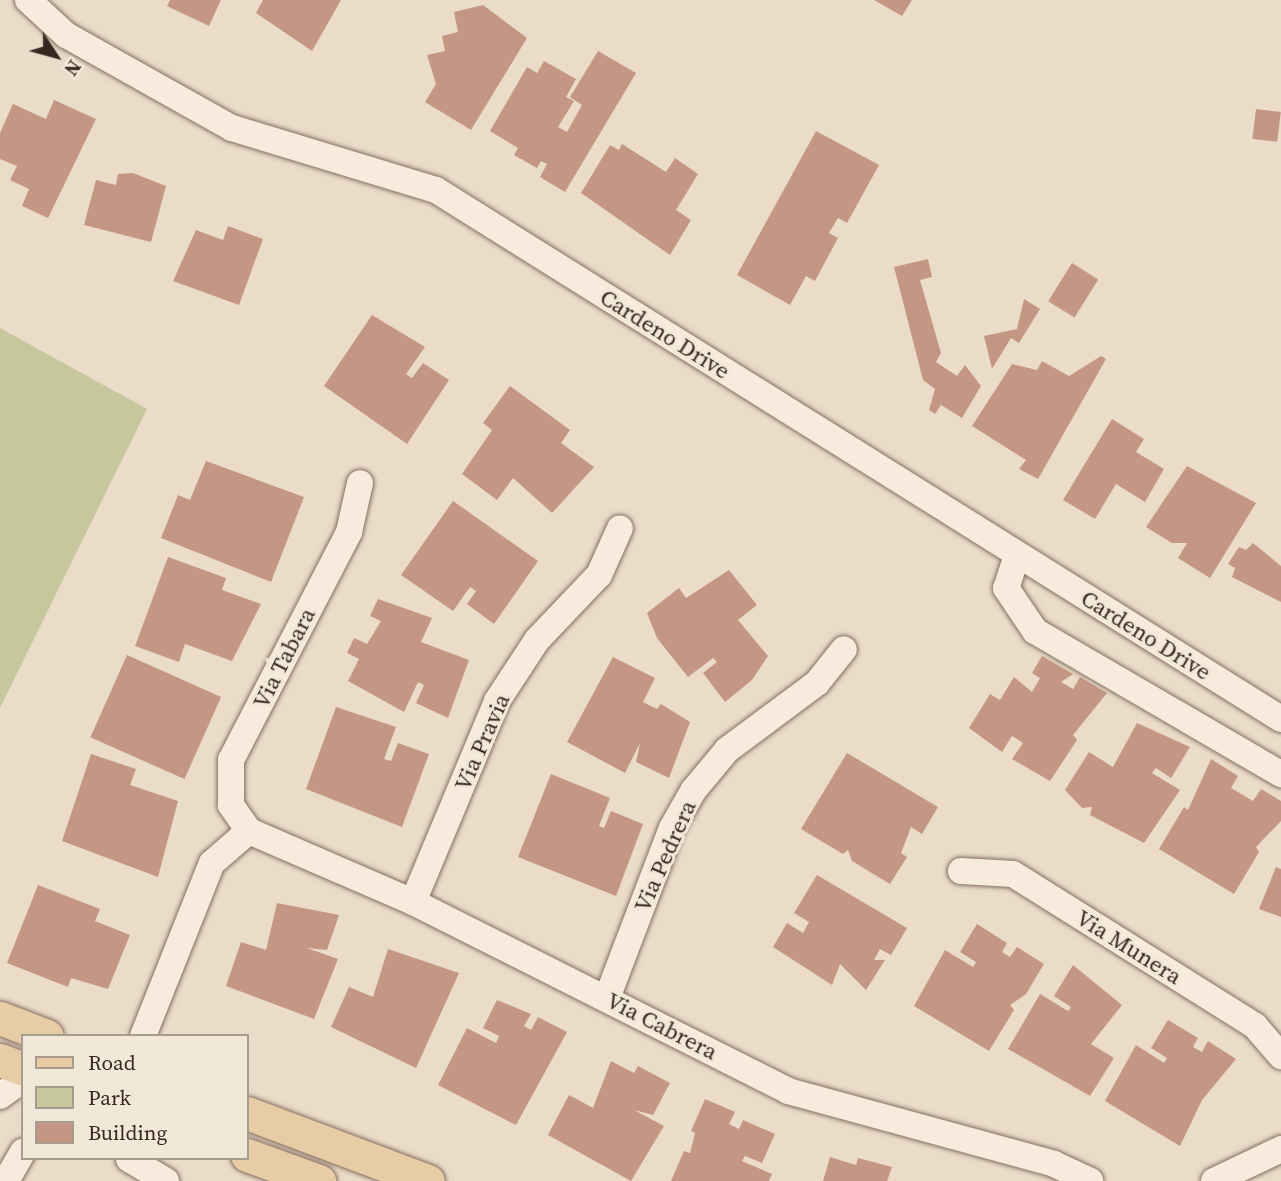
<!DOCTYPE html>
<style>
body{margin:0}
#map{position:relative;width:1281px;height:1181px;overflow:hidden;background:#eadcc9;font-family:"Source Serif 4",serif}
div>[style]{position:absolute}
.green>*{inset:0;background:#c7c79e}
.building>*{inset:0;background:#c49784;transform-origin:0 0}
.roads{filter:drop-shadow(0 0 2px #856f60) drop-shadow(0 0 2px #856f60)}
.minor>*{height:26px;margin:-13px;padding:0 13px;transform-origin:13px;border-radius:13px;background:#f6ebdc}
.major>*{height:33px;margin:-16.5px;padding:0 16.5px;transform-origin:16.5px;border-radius:16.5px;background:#e8cca6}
span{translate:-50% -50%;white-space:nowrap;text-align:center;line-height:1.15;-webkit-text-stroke:6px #f2e8d8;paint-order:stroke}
.street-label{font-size:23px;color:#372922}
.legend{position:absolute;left:21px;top:1034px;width:228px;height:126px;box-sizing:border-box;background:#f2e8d8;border:2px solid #a79c8f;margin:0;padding:9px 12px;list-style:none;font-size:21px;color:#372922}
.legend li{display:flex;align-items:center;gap:14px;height:35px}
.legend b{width:35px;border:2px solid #a79c8f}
.north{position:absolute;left:21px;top:21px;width:70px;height:70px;-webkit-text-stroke:5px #f2e8d8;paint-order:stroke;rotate:126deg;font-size:19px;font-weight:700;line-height:28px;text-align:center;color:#372922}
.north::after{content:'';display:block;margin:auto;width:24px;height:32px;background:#372922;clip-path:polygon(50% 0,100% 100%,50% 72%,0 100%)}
</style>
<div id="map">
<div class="green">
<div style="clip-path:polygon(0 328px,147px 409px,0 708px)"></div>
</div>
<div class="building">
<div style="clip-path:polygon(170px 0,221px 0,209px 26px,167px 6px)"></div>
<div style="clip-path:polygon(263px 0,341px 0,312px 51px,256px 13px)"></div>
<div style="clip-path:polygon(874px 0,912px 0,902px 16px)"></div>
<div style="clip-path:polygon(483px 5px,527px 38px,471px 130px,425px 102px,436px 84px,427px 55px,445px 51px,442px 36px,458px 32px,454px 12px)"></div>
<div style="clip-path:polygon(598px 51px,636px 73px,565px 192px,540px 177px,547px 164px,541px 161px,537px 168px,514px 155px,518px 148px,490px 131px,527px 67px,537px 73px,544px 61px,576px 79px,566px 97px,574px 101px,558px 127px,567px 132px,582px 105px,570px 97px)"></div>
<div style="clip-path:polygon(54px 100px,96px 119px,48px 218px,22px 206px,29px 189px,10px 180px,17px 166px,0 159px,0 133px,13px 104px,46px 119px)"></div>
<div style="left:1256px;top:109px;width:25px;height:30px;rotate:7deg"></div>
<div style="clip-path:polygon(816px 131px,879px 165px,847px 223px,838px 218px,829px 233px,838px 238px,815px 281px,806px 276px,790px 305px,737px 275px)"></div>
<div style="clip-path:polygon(622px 144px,666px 172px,675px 158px,698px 174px,676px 210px,691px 220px,670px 255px,581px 193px,610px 145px,619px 150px)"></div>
<div style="clip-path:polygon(133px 173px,166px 186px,151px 242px,84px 225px,96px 180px,116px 185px,118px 174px)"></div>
<div style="clip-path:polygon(228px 226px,263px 239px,239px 305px,173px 281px,196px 230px,223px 240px)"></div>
<div style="clip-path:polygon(928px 259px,932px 277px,920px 280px,941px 353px,936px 362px,957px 376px,965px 365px,981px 386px,962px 418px,941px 405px,935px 414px,929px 410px,935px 389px,923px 380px,894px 267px)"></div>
<div style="left:1072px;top:263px;width:31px;height:45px;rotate:32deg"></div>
<div style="clip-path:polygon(1024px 299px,1040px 309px,1019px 343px,1011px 338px,992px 369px,984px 336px,1017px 329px)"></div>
<div style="clip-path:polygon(372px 315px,425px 347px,406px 374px,412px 378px,423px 363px,449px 380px,407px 444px,324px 386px)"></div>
<div style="clip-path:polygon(1101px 356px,1106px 359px,1038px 479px,1019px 469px,1026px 460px,972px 426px,1012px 364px,1037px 370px,1042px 361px,1069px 376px)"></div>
<div style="clip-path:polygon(510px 386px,570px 430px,561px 443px,594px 467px,552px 513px,513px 478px,497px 500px,462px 474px,492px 430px,483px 423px)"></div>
<div style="clip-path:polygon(1112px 419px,1144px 439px,1136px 452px,1164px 469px,1145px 502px,1116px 484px,1095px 519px,1063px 500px)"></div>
<div style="clip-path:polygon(206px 461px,304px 497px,271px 582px,161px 538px,178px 495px,190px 500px)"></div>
<div style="clip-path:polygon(1187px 466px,1256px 503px,1210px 578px,1178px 558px,1187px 543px,1172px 543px,1146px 527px)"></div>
<div style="clip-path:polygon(453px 501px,538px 561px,494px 624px,467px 604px,476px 591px,470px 587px,453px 611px,401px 575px)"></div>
<div style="clip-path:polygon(1253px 543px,1281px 566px,1281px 602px,1232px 577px,1235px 568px,1228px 564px,1239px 547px,1246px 550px)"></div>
<div style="clip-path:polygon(168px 557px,226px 578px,222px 590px,261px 604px,232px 661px,185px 644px,179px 662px,135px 646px)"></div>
<div style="clip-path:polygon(729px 570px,757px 605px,738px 620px,768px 656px,752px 680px,725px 702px,703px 673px,717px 662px,713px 658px,688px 677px,657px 638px,647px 613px,679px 588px,686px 598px)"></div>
<div style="clip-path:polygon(378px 599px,432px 618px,421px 642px,469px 660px,448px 718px,416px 703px,424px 685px,418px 682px,404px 712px,348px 681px,359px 659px,347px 653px,354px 638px,367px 644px,381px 621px,370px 616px)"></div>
<div style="left:127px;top:655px;width:103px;height:90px;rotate:24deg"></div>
<div style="clip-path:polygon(1042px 656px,1073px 674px,1061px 682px,1073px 689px,1080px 677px,1107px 693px,1073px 735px,1077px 740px,1050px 781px,1012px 759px,1023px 743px,1012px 736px,1002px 752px,969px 728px,990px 694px,1000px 700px,1014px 677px,1032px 692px,1040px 678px,1032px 673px)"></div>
<div style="clip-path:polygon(613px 657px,655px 678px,643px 702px,657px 709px,661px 704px,690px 722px,669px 778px,636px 762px,640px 743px,625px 773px,567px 742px)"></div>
<div style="clip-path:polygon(336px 707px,396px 727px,384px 759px,391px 761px,398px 743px,429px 754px,402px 827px,306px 789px)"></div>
<div style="clip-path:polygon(1137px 723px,1190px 747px,1171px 778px,1156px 768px,1152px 773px,1180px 790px,1144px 843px,1090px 815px,1092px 807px,1082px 808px,1065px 790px,1089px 752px,1113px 767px)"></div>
<div style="clip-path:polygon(847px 753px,938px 807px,922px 834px,911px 827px,901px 853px,907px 857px,890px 884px,852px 861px,848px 850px,843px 854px,801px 829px)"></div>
<div style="clip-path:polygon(91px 754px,136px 769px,130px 785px,178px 801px,158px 877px,62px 841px)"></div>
<div style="clip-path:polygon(1211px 759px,1238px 776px,1231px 788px,1253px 801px,1261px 789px,1281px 801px,1281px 821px,1256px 847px,1259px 852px,1234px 894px,1159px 849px,1184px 807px,1188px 810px)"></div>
<div style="clip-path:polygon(551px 774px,610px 798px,599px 826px,604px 828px,611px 811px,643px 824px,616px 896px,518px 857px)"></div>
<div style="clip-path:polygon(1276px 867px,1281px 869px,1281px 917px,1259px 909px)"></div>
<div style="clip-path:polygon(817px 875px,907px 928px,891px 955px,880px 949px,874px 960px,885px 960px,866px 990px,840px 964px,832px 985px,773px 947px,787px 923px,803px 933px,809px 922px,794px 913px)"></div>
<div style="clip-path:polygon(38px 885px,100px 909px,95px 921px,130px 935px,108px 989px,71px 978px,68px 987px,7px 963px)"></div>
<div style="clip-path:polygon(277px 903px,339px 915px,327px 950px,307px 948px,338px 959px,314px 1019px,226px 986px,241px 942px,266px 950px)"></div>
<div style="clip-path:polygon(977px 924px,1007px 943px,1002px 952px,1010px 957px,1017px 947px,1044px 964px,1026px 994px,1010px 1005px,1014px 1010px,989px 1051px,914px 1006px,945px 950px,973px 967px,976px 962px,960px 952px)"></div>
<div style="clip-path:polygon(388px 949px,459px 973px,416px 1068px,331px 1027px,349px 987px,373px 997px)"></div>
<div style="clip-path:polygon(1073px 965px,1122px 1005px,1091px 1044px,1114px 1058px,1090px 1096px,1008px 1049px,1040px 994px,1068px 1011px,1071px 1007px,1054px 996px)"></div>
<div style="clip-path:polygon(497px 1000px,531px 1014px,524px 1026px,531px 1030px,538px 1017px,567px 1032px,516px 1125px,438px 1085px,467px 1028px,496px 1043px,499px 1036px,483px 1028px)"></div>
<div style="clip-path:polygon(1168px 1020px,1198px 1038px,1193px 1047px,1202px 1052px,1208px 1041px,1236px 1059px,1202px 1100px,1180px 1146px,1105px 1101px,1136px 1045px,1164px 1063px,1167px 1058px,1151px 1048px)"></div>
<div style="clip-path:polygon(611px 1061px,634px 1073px,638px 1066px,670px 1083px,653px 1115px,634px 1110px,664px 1126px,631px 1181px,548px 1135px,569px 1095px,593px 1108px)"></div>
<div style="clip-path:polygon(705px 1099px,735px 1112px,729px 1124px,739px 1129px,743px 1120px,775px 1134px,762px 1163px,745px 1156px,742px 1161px,772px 1174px,769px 1181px,671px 1181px,684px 1151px,690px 1153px,695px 1133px,691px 1131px)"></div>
<div style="clip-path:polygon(830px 1157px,856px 1165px,858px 1158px,892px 1167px,887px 1181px,823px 1181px)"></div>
</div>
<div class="roads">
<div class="minor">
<div style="left:28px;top:0;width:52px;rotate:42.6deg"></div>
<div style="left:66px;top:35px;width:190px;rotate:29.3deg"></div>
<div style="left:232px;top:128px;width:213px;rotate:16.9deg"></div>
<div style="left:436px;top:190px;width:997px;rotate:32.05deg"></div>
<div style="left:1017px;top:555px;width:35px;rotate:108deg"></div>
<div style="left:1006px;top:588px;width:52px;rotate:56deg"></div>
<div style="left:1035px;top:631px;width:285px;rotate:30.2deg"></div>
<div style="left:249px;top:831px;width:179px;rotate:23.4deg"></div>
<div style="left:413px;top:902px;width:420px;rotate:26.7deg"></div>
<div style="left:788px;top:1091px;width:276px;rotate:15.3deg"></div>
<div style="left:1054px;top:1164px;width:40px;rotate:25deg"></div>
<div style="left:249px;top:831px;width:32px;rotate:-125deg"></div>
<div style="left:231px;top:805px;width:45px;rotate:-90deg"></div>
<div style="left:231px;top:760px;width:257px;rotate:-62.6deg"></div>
<div style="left:349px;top:532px;width:50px;rotate:-77.3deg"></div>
<div style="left:961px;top:871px;width:52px;rotate:3.3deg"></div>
<div style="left:1013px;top:874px;width:286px;rotate:32.1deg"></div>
<div style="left:1255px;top:1026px;width:40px;rotate:49deg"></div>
<div style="left:413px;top:902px;width:218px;rotate:-67.3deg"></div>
<div style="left:497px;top:701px;width:73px;rotate:-56.7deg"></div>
<div style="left:537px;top:640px;width:90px;rotate:-46.4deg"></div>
<div style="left:599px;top:575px;width:51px;rotate:-65.9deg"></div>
<div style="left:607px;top:998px;width:182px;rotate:-69.1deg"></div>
<div style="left:672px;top:828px;width:43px;rotate:-60.4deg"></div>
<div style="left:693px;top:791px;width:53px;rotate:-50.3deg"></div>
<div style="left:727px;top:750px;width:112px;rotate:-36.7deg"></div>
<div style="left:817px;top:683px;width:43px;rotate:-51.5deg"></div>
<div style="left:143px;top:1036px;width:186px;rotate:-68.3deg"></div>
<div style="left:212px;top:863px;width:49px;rotate:-40.9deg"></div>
<div style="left:0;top:1096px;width:29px;rotate:-36deg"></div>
<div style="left:129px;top:1159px;width:43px;rotate:30.7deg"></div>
<div style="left:6px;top:1181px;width:34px;rotate:-60deg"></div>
<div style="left:1214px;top:1181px;width:74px;rotate:-25.5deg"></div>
</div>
<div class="major">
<div style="left:0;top:1018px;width:50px;rotate:21deg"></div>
<div style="left:0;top:1060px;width:25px;rotate:21deg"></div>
<div style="left:247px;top:1113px;width:193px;rotate:20.6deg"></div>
<div style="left:247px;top:1155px;width:77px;rotate:19.9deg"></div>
</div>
</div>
<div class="street-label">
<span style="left:665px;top:334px;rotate:32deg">Cardeno Drive</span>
<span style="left:1146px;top:635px;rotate:32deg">Cardeno Drive</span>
<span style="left:284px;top:658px;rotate:-63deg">Via Tabara</span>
<span style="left:482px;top:742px;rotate:-66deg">Via Pravia</span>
<span style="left:665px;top:856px;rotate:-66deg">Via Pedrera</span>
<span style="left:1129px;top:947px;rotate:32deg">Via Munera</span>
<span style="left:662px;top:1026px;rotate:27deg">Via Cabrera</span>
</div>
<ul class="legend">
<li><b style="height:9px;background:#e8cca6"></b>Road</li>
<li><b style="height:19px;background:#c7c79e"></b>Park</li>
<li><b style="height:19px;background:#c49784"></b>Building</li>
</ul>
<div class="north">N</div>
</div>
